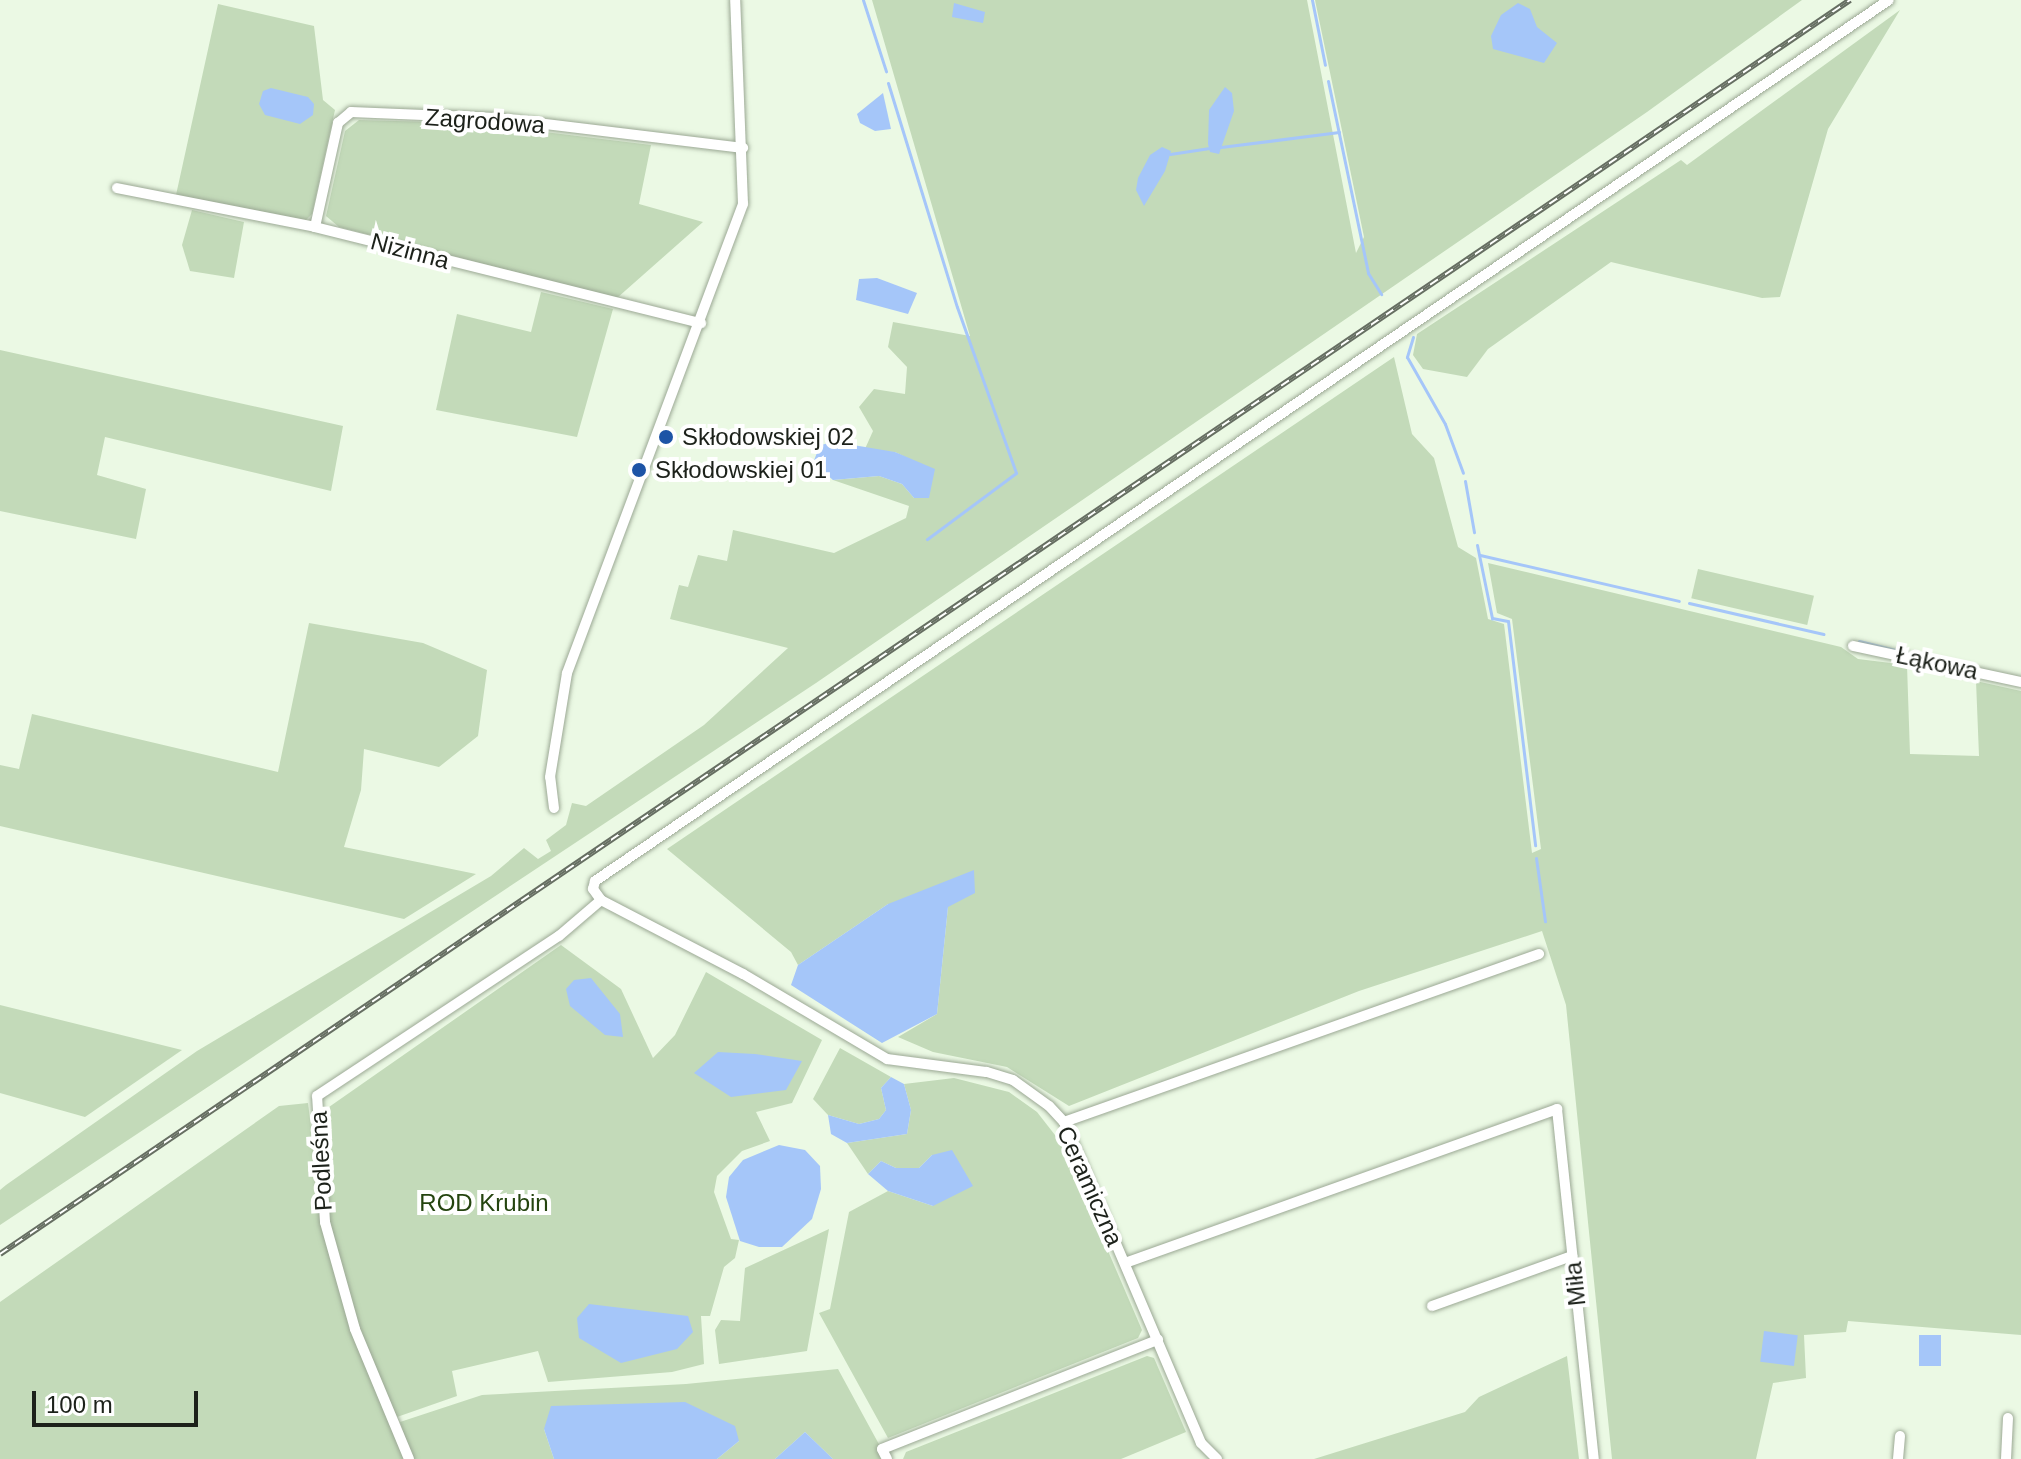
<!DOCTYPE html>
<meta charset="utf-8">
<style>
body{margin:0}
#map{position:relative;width:2021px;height:1459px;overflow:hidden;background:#ebf9e4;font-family:Helvetica,sans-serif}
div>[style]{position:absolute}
.green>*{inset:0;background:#c3dab9;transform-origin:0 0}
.water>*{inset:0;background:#a5c6f9;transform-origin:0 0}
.stream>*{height:3px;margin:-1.5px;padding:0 1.5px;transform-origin:1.5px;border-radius:1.5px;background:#a5c6f9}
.roads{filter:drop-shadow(0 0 2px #9ba894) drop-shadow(0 0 2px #9ba894)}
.street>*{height:10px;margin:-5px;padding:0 5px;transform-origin:5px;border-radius:5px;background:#fff}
.rail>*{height:6px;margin-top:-3px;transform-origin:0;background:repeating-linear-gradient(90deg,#fff 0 9px,#666e62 0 18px);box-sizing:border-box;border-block:2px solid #666e62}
.dots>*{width:22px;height:22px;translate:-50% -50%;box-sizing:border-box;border:4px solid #fff;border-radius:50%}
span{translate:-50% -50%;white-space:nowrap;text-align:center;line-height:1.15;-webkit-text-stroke:8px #fff;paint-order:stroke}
.street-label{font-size:24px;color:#1c211a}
.poi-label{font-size:24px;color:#1c211a}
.left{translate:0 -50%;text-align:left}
.park-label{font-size:24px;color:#24440f}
.scale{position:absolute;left:32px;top:1391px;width:166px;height:36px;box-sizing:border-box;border:4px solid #1c211a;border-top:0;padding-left:10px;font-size:24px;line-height:28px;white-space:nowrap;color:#1c211a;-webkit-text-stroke:6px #fff;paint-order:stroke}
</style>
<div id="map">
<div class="green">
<div style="clip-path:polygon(872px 0,1307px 0,1356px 253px,1364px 237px,1315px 0,1802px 0,1647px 112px,816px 683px,0 1225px,0 1190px,6px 1185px,197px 1051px,491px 876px,524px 848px,538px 859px,551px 851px,546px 840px,566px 825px,572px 803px,586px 806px,704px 725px,788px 648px,670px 619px,679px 585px,688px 587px,698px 555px,727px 561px,733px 530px,834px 553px,906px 518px,909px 506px,833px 480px,879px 476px,902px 484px,914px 498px,913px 461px,895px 452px,864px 451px,873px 431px,859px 407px,874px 389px,905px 394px,907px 367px,888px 347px,893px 322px,970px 336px)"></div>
<div style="clip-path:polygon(218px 4px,314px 26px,323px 100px,335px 110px,312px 214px,306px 220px,176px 195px)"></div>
<div style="clip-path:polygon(1900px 10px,1828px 129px,1780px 297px,1762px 298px,1611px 262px,1488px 349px,1467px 377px,1423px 369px,1413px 355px,1417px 334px,1681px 160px,1687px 165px)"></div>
<div style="clip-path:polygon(359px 120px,470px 123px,651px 145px,639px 204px,703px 222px,617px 298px,339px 227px,326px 216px,345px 131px)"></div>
<div style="clip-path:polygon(192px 210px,244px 222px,234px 278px,190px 271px,182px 245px)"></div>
<div style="clip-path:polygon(541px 292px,613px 309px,577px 437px,436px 410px,457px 314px,531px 332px)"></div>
<div style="clip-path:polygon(0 350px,343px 426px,331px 491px,105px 437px,97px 475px,146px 489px,136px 539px,0 511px)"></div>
<div style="clip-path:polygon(1394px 357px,1412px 434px,1434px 458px,1458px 547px,1476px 558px,1488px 619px,1504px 624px,1532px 853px,1541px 849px,1512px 619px,1497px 613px,1488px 563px,1841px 647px,1858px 659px,1907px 665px,1910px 754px,1979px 756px,1976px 681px,2021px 691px,2021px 1335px,1848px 1321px,1846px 1332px,1804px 1335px,1806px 1378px,1773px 1383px,1756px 1459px,1612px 1459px,1566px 1005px,1542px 931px,1359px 991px,1069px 1106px,1007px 1067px,933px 1052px,898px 1037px,937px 1014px,948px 907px,888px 904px,798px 965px,791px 952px,667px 849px)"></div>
<div style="left:1698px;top:569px;width:119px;height:30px;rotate:13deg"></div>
<div style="clip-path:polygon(309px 623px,423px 643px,487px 670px,478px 736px,439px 767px,364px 749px,361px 790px,344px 847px,476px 874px,404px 919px,0 826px,0 765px,19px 769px,32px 714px,278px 772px)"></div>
<div style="clip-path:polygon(561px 945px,621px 989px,653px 1058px,675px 1035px,706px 972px,822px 1040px,792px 1103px,756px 1112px,770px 1141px,742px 1151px,717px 1176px,714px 1192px,731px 1239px,739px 1240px,735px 1258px,724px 1267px,710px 1316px,701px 1316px,704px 1364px,672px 1372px,548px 1382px,538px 1351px,452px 1371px,457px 1396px,397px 1417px,357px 1328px,327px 1222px,329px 1107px)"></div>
<div style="clip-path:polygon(0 1005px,182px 1050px,85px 1117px,0 1093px)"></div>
<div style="clip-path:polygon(840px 1048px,891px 1077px,881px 1088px,886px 1110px,879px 1119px,859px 1124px,828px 1115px,813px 1099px)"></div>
<div style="clip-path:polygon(954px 1078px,1009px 1092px,1037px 1112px,1062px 1144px,1142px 1330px,1138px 1338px,888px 1438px,819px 1313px,830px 1309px,849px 1212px,888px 1191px,933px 1206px,932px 1155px,919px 1168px,896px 1168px,881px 1161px,868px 1174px,847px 1143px,907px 1134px,911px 1110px,904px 1084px)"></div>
<div style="clip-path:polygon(308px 1103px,323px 1223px,405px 1459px,0 1459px,0 1302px,279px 1106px)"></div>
<div style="clip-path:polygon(829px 1229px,807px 1351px,719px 1364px,715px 1330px,721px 1320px,740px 1321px,745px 1268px)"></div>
<div style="clip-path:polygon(1147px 1356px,1154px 1358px,1186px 1432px,1121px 1459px,903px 1459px,906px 1452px)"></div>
<div style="clip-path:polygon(1567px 1356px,1579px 1459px,1314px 1459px,1465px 1412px,1479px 1397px)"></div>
<div style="clip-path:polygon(838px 1369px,887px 1459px,833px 1459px,805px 1432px,775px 1459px,717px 1459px,739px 1441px,544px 1429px,554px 1459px,412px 1459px,400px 1422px,482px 1395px,686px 1384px)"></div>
</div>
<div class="water">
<div style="clip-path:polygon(954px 3px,985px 12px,983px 23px,952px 17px)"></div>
<div style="clip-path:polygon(1518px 3px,1530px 9px,1537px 27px,1557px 43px,1544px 63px,1493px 49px,1491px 36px,1501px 15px)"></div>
<div style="clip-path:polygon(1225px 87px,1232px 93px,1234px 111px,1219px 154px,1210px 152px,1208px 144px,1209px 110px)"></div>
<div style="clip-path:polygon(271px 88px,308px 97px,314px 104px,313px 115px,300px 124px,265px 115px,259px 104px,263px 91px)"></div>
<div style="clip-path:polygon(883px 93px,891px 129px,875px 131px,860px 123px,857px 114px)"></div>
<div style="clip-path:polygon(1162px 147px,1171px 151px,1165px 171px,1144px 206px,1136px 190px,1138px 178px,1150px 155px)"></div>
<div style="clip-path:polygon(877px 278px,917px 293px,908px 314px,856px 300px,859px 279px)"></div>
<div style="clip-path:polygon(835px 442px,895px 452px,935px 469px,929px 498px,914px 498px,902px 484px,879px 476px,833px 480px,813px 463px,820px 445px)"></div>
<div style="clip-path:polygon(974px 870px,975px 893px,948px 907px,937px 1014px,882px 1043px,791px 985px,798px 965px,888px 904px)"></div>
<div style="clip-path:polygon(591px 978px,620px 1014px,623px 1037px,605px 1035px,570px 1006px,566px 989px,574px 980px)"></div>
<div style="clip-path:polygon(718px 1052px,755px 1054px,802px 1061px,786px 1090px,731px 1097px,694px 1073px)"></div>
<div style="clip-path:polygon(891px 1077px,904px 1084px,911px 1110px,907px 1134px,847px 1143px,831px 1134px,828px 1115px,859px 1124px,879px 1119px,886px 1110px,881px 1088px)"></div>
<div style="clip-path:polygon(779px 1145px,805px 1150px,820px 1166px,821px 1189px,812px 1219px,782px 1247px,759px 1247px,740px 1241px,726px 1197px,729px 1177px,743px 1160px)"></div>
<div style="clip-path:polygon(952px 1150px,973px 1186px,933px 1206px,888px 1191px,868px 1174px,881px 1161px,896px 1168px,919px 1168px,932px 1155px)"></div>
<div style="clip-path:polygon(589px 1304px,688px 1316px,693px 1332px,677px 1349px,621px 1363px,579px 1338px,577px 1318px)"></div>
<div style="left:1764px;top:1331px;width:34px;height:31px;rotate:7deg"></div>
<div style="left:1919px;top:1335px;width:22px;height:31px"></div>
<div style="clip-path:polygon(685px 1402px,735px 1426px,739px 1441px,717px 1459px,554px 1459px,544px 1429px,551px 1406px)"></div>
<div style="clip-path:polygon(805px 1432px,833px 1459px,775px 1459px)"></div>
</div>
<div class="stream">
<div style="left:863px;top:0;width:75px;rotate:72.1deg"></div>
<div style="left:1312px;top:0;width:66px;rotate:78.7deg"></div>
<div style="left:1328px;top:81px;width:196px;rotate:78.2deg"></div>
<div style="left:1368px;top:273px;width:25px;rotate:58deg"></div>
<div style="left:888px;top:83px;width:234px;rotate:72.9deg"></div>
<div style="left:957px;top:307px;width:176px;rotate:70.4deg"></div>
<div style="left:1016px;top:473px;width:111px;rotate:143.4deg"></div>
<div style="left:1221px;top:147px;width:119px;rotate:-7.2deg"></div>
<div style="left:1170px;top:154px;width:40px;rotate:-8.5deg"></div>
<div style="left:1413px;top:337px;width:21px;rotate:107deg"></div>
<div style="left:1407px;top:357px;width:77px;rotate:60.4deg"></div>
<div style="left:1445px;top:424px;width:52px;rotate:69.8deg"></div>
<div style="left:1465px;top:481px;width:52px;rotate:80deg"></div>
<div style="left:1477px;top:545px;width:75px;rotate:78.4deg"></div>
<div style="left:1492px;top:618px;width:16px;rotate:11deg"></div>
<div style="left:1508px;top:621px;width:226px;rotate:83.1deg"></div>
<div style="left:1480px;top:555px;width:204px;rotate:13deg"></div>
<div style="left:1689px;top:603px;width:138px;rotate:13deg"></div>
<div style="left:1859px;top:641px;width:50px;rotate:13.8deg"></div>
<div style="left:1536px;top:858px;width:64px;rotate:81.9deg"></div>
</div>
<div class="roads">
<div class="street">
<div style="left:117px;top:188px;width:202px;rotate:11.1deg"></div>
<div style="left:315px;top:227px;width:398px;rotate:14deg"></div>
<div style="left:315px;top:227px;width:107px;rotate:-77.5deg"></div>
<div style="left:338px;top:123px;width:17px;rotate:-40deg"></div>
<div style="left:351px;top:112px;width:145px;rotate:2.4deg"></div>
<div style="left:496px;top:118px;width:249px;rotate:6.9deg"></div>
<div style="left:1853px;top:646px;width:172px;rotate:12.1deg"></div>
<div style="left:554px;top:808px;width:31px;rotate:-97deg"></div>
<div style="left:550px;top:777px;width:105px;rotate:-80.7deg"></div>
<div style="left:567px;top:673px;width:501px;rotate:-69.43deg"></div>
<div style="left:743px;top:204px;width:204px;rotate:-92.2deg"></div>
<div style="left:1064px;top:1122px;width:504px;rotate:-19.48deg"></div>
<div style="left:1125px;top:1263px;width:459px;rotate:-19.6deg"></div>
<div style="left:1557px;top:1109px;width:352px;rotate:84deg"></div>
<div style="left:1432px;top:1306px;width:149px;rotate:-19.7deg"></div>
<div style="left:409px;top:1459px;width:141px;rotate:-112.6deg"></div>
<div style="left:355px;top:1329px;width:111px;rotate:-105.7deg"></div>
<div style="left:325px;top:1222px;width:126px;rotate:-93.6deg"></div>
<div style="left:317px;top:1096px;width:290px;rotate:-33.5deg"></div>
<div style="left:559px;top:936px;width:55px;rotate:-40.6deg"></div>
<div style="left:887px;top:1459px;width:11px;rotate:-117deg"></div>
<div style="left:882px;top:1449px;width:297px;rotate:-21.6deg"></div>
<div style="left:1217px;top:1459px;width:23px;rotate:-135deg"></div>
<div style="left:1201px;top:1443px;width:349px;rotate:-113.1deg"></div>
<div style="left:1064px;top:1122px;width:22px;rotate:-133deg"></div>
<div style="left:1049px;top:1106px;width:44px;rotate:-144.2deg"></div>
<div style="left:1013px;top:1080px;width:28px;rotate:-163deg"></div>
<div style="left:986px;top:1072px;width:100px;rotate:-172.5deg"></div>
<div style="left:887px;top:1059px;width:167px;rotate:-149.4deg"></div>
<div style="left:743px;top:974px;width:160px;rotate:-152.5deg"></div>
<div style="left:601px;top:900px;width:14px;rotate:-126deg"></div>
<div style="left:593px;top:889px;width:8px;rotate:-76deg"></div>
<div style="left:595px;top:881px;width:1565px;rotate:-34.25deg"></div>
<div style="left:1898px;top:1459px;width:23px;rotate:-85deg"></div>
<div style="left:2006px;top:1459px;width:41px;rotate:-87.2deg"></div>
</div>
</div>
<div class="rail">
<div style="left:0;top:1254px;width:2235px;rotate:-34.13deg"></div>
</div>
<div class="dots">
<div style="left:666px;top:437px;background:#1d54a6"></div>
<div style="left:639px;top:470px;background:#1d54a6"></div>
</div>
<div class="street-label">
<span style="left:485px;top:121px;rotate:4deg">Zagrodowa</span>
<span style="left:410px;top:251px;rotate:15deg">Nizinna</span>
<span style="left:1937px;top:663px;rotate:12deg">Łąkowa</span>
<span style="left:321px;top:1161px;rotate:-93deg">Podleśna</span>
<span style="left:1090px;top:1186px;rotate:66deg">Ceramiczna</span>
<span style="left:1575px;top:1284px;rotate:-96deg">Miła</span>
</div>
<div class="poi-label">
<span class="left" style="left:682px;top:437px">Skłodowskiej 02</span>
<span class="left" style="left:655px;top:470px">Skłodowskiej 01</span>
</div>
<div class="park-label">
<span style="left:484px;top:1203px">ROD Krubin</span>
</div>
<div class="scale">100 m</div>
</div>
